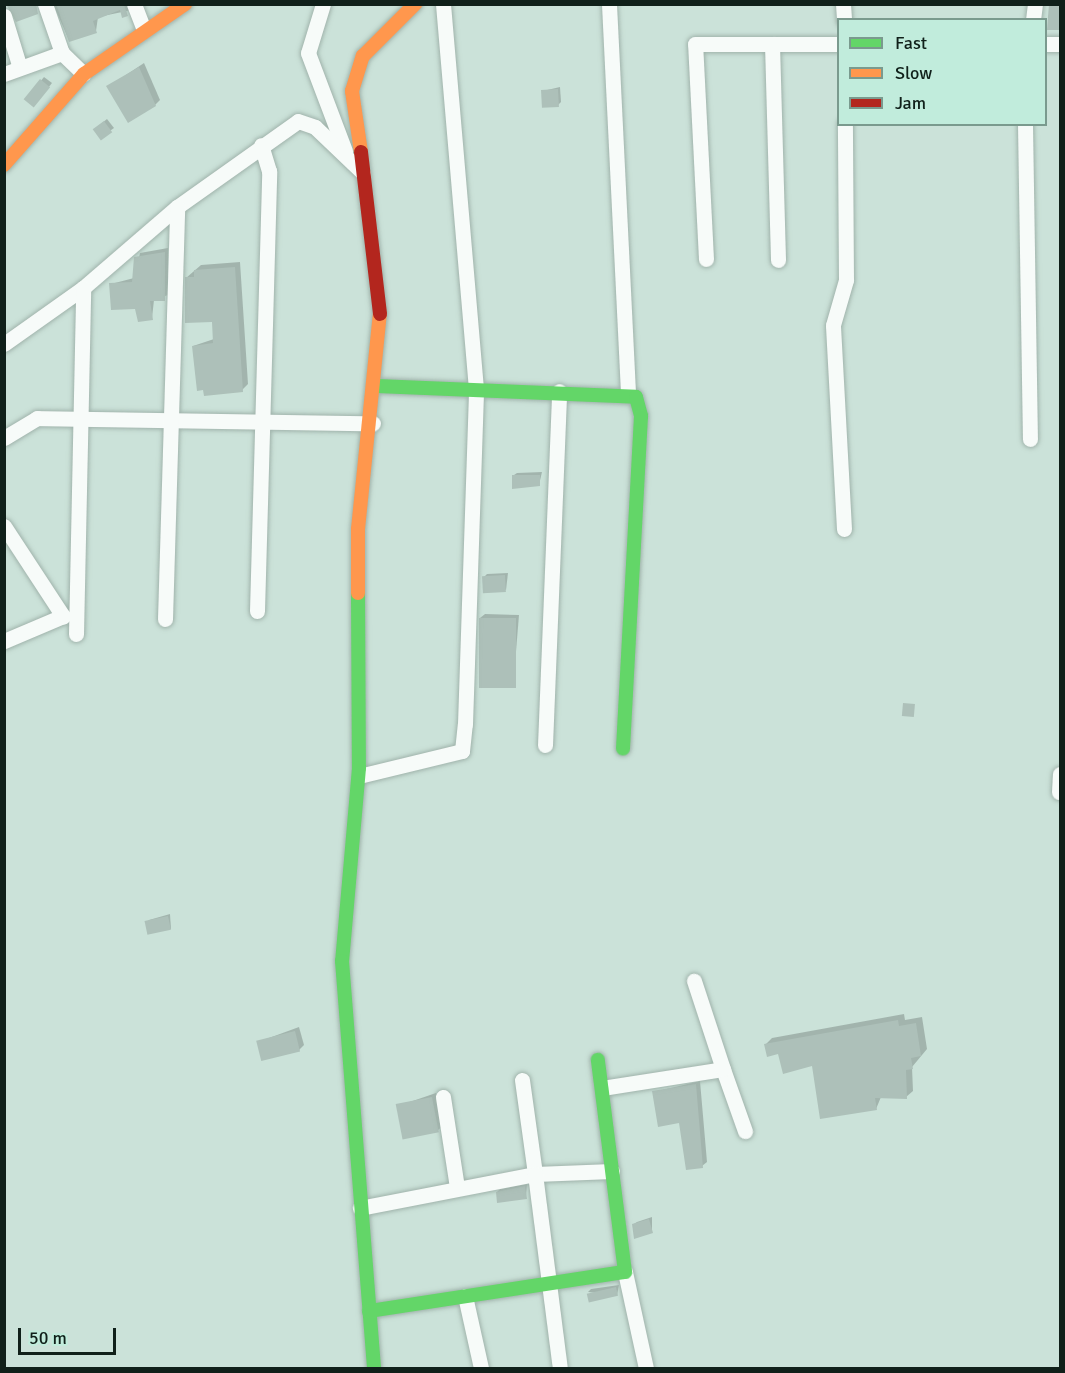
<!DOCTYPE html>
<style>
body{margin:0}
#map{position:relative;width:1065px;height:1373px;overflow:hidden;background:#cbe2d9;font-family:Signika,sans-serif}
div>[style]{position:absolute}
.shadow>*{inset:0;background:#0003}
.building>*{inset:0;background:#adc0b9;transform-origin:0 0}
.roads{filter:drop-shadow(0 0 2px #a0b3ab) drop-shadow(0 0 2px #a0b3ab)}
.street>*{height:15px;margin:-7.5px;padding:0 7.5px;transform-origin:7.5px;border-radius:7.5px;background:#f7fbf9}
.fast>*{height:14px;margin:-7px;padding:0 7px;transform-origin:7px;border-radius:7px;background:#63d668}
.slow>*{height:14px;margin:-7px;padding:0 7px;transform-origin:7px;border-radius:7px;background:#ff974d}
.jam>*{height:14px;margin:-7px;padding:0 7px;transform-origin:7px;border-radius:7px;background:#b3261e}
span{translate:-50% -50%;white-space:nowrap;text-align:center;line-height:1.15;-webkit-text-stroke:4.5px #c1ecdc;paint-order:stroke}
.frame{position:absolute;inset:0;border:6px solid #10201a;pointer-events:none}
.legend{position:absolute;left:837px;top:18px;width:210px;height:108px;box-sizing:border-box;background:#c1ecdc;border:2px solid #7a9a8e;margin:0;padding:8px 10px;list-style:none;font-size:18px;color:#10201a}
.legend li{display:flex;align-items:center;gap:12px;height:30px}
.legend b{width:30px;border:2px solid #7a9a8e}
.scale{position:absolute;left:18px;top:1328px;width:98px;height:27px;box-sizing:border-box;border:3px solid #10201a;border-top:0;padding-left:8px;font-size:18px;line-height:21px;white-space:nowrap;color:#10201a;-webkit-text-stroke:4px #c1ecdc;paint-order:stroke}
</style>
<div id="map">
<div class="shadow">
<div style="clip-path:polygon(53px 4px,132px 4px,132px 10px,98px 17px,96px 31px,69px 40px)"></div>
<div style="clip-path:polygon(144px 63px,160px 100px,155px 105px,108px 87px)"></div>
<div style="clip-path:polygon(44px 77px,52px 83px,37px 102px,26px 99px)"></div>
<div style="clip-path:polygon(560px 87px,561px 102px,558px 105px,543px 91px)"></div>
<div style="clip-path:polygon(107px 119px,114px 128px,100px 138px,97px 127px)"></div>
<div style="clip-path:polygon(168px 248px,168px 295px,154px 300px,152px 318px,111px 284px,134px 278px,140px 253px)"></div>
<div style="clip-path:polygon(240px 262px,248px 384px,242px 390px,193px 346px,214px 339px,214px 320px,186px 278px,201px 265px)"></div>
<div style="clip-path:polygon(542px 472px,539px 485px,514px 475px,517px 473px)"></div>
<div style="clip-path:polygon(508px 573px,506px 590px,484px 577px,487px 574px)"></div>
<div style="clip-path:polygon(485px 614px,519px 615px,513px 688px,480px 618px)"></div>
<div style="clip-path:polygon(170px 914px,171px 929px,146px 923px,149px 920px)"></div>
<div style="clip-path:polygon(904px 1014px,905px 1020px,922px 1017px,927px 1049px,912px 1067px,913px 1091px,906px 1097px,881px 1097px,876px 1109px,813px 1065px,765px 1045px,772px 1038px)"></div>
<div style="clip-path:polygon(299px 1027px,304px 1045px,299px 1050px,258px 1042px)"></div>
<div style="clip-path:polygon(700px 1081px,707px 1162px,702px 1166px,681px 1122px,654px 1092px)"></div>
<div style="clip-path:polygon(436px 1093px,443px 1126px,438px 1130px,398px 1106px)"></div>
<div style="clip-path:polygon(527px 1184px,526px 1197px,497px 1192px,500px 1189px)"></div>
<div style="clip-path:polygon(652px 1217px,652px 1232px,634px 1224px,637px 1222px)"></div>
<div style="clip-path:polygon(619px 1285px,617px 1295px,588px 1292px,591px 1289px)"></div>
</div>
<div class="building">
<div style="clip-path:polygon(6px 4px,36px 4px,38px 14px,16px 22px)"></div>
<div style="clip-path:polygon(56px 4px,124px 4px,128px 16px,122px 18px,120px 10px,93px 21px,97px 33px,69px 42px)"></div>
<div style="clip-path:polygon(1049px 4px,1060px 4px,1060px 30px,1047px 30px)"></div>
<div style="clip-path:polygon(139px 67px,156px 106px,128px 123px,106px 86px)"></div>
<div style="left:40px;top:79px;width:13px;height:26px;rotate:39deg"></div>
<div style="left:558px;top:89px;width:18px;height:17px;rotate:87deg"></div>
<div style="left:104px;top:121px;width:14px;height:14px;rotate:54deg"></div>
<div style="clip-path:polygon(165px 252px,165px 301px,150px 301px,153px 320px,138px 322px,135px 309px,111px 310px,109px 283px,132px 282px,134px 257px)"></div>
<div style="clip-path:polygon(235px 267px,243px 392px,204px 396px,203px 390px,197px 391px,192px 346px,213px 343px,212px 322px,185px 323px,185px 277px,194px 277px,194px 270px)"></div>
<div style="clip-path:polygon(512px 475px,540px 475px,540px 486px,512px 489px)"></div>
<div style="left:505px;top:575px;width:17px;height:23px;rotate:87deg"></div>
<div style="left:479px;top:618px;width:37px;height:70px"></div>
<div style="left:903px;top:703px;width:12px;height:13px;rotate:5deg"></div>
<div style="left:168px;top:916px;width:14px;height:24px;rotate:78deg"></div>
<div style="clip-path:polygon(898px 1020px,899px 1026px,916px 1023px,921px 1056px,911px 1058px,913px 1069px,906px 1070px,907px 1099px,875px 1098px,877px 1110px,820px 1119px,812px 1066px,783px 1074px,778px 1054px,767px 1057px,764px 1044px)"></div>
<div style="left:295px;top:1031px;width:21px;height:40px;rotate:76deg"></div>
<div style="clip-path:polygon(696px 1084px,703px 1168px,686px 1170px,679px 1123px,658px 1127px,652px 1091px)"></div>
<div style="left:432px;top:1097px;width:36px;height:37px;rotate:79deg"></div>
<div style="clip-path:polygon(525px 1186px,527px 1199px,497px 1203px,496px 1192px)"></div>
<div style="clip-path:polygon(649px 1219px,653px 1233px,634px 1239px,632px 1224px)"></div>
<div style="left:616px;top:1287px;width:9px;height:30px;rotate:77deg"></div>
</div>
<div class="roads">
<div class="street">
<div style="left:45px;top:4px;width:52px;rotate:70.9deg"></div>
<div style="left:62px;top:53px;width:30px;rotate:44deg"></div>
<div style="left:134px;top:4px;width:28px;rotate:69deg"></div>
<div style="left:323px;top:4px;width:51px;rotate:107deg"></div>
<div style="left:308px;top:53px;width:105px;rotate:69.3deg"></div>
<div style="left:609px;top:4px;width:389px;rotate:87.2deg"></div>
<div style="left:843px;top:4px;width:16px;rotate:86deg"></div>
<div style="left:4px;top:16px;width:54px;rotate:72.9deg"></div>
<div style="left:1033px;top:20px;width:16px;rotate:-83deg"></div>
<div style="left:772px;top:44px;width:216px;rotate:88.4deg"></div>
<div style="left:1046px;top:44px;width:14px"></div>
<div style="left:4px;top:74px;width:62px;rotate:-19.9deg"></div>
<div style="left:1025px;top:124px;width:315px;rotate:89.1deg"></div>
<div style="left:706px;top:259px;width:215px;rotate:-92.9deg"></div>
<div style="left:695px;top:44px;width:143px"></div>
<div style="left:4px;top:344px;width:97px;rotate:-35.3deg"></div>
<div style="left:83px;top:288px;width:124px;rotate:-40.8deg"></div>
<div style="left:177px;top:207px;width:148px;rotate:-35.4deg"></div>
<div style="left:298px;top:121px;width:18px;rotate:19deg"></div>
<div style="left:315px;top:127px;width:66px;rotate:43.8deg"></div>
<div style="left:4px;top:438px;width:39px;rotate:-31deg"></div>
<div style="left:37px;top:418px;width:336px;rotate:0.9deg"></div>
<div style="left:4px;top:526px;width:108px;rotate:56.8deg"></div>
<div style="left:63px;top:616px;width:64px;rotate:157deg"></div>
<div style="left:844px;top:529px;width:204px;rotate:-93.1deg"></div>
<div style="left:833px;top:325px;width:47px;rotate:-73.9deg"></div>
<div style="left:846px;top:280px;width:156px;rotate:-90.4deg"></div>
<div style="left:257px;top:611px;width:440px;rotate:-88.4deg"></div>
<div style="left:269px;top:171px;width:27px;rotate:-107deg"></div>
<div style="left:165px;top:619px;width:412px;rotate:-88.3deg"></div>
<div style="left:76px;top:634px;width:346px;rotate:-88.8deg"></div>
<div style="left:545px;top:745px;width:354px;rotate:-87.7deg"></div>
<div style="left:359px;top:776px;width:106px;rotate:-13.6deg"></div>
<div style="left:462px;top:751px;width:27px;rotate:-84deg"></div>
<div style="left:465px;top:724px;width:335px;rotate:-88.1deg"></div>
<div style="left:476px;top:389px;width:386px;rotate:-94.9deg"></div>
<div style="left:1059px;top:792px;width:18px;rotate:-87deg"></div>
<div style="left:723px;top:1069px;width:66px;rotate:70.5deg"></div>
<div style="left:522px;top:1080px;width:95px;rotate:82.1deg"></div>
<div style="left:535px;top:1174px;width:77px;rotate:-2.2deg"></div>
<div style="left:602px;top:1088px;width:122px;rotate:-8.9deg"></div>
<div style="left:723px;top:1069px;width:93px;rotate:-108.2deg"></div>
<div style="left:443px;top:1097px;width:91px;rotate:81.2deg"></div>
<div style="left:360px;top:1208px;width:178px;rotate:-11deg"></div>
<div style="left:535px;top:1174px;width:196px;rotate:82.7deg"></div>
<div style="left:625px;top:1272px;width:98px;rotate:77.7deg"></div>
<div style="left:465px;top:1296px;width:74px;rotate:77.5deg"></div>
</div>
<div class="fast">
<div style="left:377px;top:386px;width:259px;rotate:2.4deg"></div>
<div style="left:636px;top:397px;width:20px;rotate:75deg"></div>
<div style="left:641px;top:416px;width:333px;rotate:93.1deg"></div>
<div style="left:358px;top:593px;width:175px;rotate:89.7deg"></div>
<div style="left:359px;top:768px;width:194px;rotate:95deg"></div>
<div style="left:342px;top:961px;width:408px;rotate:85.5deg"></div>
<div style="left:369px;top:1311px;width:259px;rotate:-8.7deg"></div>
<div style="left:625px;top:1272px;width:214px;rotate:-97.3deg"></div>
</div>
<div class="slow">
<div style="left:361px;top:152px;width:62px;rotate:-98.4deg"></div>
<div style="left:352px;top:91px;width:37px;rotate:-73deg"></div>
<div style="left:363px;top:56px;width:74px;rotate:-45deg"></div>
<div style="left:4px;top:165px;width:121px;rotate:-48.7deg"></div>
<div style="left:84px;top:74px;width:123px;rotate:-34.7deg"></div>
<div style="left:358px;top:593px;width:64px;rotate:-90deg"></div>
<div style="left:358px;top:529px;width:216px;rotate:-84.2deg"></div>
</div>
<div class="jam">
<div style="left:361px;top:152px;width:163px;rotate:83.3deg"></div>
</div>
</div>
<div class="frame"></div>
<ul class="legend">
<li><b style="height:8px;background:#63d668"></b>Fast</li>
<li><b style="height:8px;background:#ff974d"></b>Slow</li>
<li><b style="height:8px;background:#b3261e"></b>Jam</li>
</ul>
<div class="scale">50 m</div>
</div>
